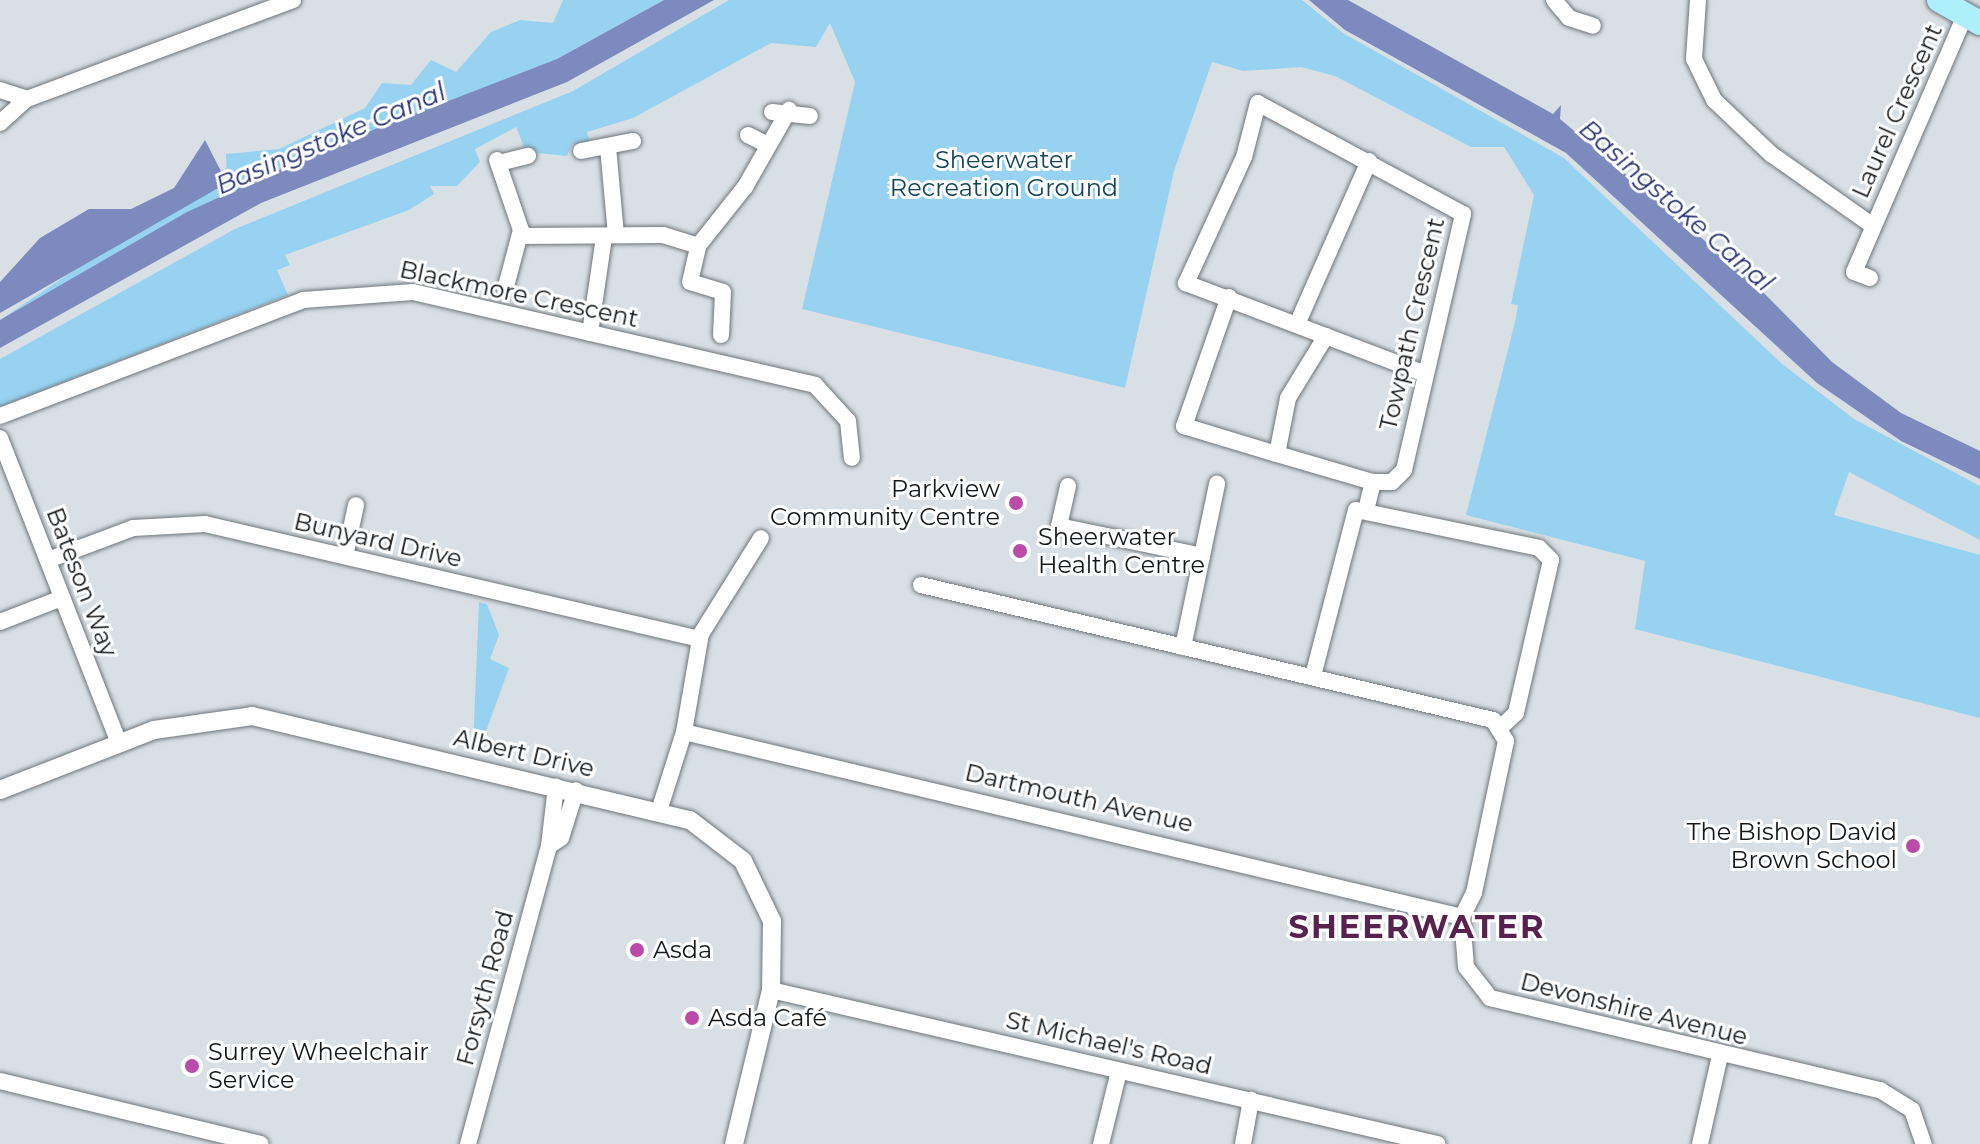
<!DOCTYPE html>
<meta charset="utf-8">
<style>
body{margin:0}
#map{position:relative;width:1980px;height:1144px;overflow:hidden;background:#d8e0e5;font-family:Montserrat,sans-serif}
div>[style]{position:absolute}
.green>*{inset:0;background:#97d3f1}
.water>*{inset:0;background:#7c8abe}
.roads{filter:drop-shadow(0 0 2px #6f767b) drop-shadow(0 0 2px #6f767b)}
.minor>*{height:16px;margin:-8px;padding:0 8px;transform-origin:8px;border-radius:8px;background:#fff}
.tertiary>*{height:18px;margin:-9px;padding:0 9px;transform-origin:9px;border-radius:9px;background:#fff}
.primary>*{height:24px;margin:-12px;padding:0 12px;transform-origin:12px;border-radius:12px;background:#adeffb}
.dots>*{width:22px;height:22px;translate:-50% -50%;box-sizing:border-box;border:4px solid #fff;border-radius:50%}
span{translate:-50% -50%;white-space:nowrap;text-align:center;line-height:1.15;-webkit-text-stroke:6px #fff;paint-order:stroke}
.street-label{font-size:24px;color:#15181a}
.park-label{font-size:24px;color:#10465c}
.poi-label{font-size:24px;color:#15181a}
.right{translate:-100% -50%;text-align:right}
.left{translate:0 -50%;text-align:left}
.water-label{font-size:26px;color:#293474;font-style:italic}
.district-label{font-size:32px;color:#58224f;font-weight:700;letter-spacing:2px}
</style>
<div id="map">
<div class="green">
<div style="clip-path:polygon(563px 0,664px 0,557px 59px,78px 276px,0 320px,106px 249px,227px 183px,226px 154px,279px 149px,365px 108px,382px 83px,411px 85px,431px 60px,456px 72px,491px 32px,520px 20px,553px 23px)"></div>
<div style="clip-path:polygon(729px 0,1302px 0,1343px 33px,1564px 158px,1781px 363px,1854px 419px,1980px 486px,1980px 540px,1849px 472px,1834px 515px,1980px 555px,1980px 718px,1635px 629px,1645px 561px,1466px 515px,1515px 322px,1518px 305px,1511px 304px,1534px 195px,1504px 147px,1471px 147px,1335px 76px,1301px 67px,1243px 71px,1212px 62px,1174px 171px,1125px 388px,802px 309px,855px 82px,830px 23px,816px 47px,771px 43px,633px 118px,587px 132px,590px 143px,572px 144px,567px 156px,526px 152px,516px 127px,475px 149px,480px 162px,457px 186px,430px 186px,434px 194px,409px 210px,285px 255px,290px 265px,277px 270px,288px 295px,0 407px,0 359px,235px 229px,573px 91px)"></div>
<div style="clip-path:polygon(479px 602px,487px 604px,499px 635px,490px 659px,509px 668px,484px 737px,473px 745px)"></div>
</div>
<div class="water">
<div style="clip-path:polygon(664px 0,714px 0,567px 82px,261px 203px,0 348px,0 320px,187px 212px,329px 147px,557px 59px)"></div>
<div style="clip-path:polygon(1309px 0,1348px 0,1553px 114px,1561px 105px,1560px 119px,1749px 278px,1832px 362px,1901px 413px,1980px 451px,1980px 479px,1901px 441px,1817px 383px,1566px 153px,1345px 30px)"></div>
<div style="clip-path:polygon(205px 140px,227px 183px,0 313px,0 282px,40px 238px,89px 209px,131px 209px,174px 188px)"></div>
</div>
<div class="roads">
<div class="minor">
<div style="left:1554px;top:0;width:23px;rotate:50deg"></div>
<div style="left:1569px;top:18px;width:25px;rotate:18deg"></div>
<div style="left:1698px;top:0;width:59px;rotate:93.9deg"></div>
<div style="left:1694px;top:59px;width:46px;rotate:64deg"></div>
<div style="left:1714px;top:100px;width:79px;rotate:43.5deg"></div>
<div style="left:1771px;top:154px;width:125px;rotate:35.2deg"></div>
<div style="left:0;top:90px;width:28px;rotate:18deg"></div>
<div style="left:772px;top:112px;width:38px;rotate:6deg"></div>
<div style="left:0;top:123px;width:36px;rotate:-42deg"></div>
<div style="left:27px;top:99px;width:284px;rotate:-20.4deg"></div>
<div style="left:748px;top:135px;width:22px;rotate:27deg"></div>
<div style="left:608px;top:147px;width:88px;rotate:84.8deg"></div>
<div style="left:581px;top:151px;width:53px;rotate:-10.9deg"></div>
<div style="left:497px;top:160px;width:74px;rotate:71.1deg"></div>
<div style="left:521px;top:230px;width:62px;rotate:104.9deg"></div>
<div style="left:499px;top:163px;width:30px;rotate:-14deg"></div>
<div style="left:520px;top:236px;width:143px;rotate:-0.4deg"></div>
<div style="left:663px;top:235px;width:37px;rotate:17deg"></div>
<div style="left:1870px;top:278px;width:17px;rotate:-159deg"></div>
<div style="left:1854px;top:272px;width:280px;rotate:-66.6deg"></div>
<div style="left:1229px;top:297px;width:137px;rotate:109.2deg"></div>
<div style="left:1184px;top:426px;width:97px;rotate:16.8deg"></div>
<div style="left:1298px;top:322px;width:176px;rotate:-66.2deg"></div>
<div style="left:590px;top:333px;width:97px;rotate:-81.7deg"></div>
<div style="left:721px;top:335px;width:43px;rotate:-87.3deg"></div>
<div style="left:723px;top:292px;width:34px;rotate:-163deg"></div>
<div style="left:690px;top:282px;width:37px;rotate:-77deg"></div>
<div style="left:698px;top:246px;width:75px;rotate:-51.5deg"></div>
<div style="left:745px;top:187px;width:89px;rotate:-60.3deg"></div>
<div style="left:1326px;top:336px;width:73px;rotate:121.5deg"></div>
<div style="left:1288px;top:398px;width:57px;rotate:101.1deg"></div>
<div style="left:1277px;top:454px;width:100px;rotate:16.3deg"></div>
<div style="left:0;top:416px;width:324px;rotate:-20.9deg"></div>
<div style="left:303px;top:300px;width:110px;rotate:-4.2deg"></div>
<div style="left:413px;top:292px;width:413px;rotate:13deg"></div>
<div style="left:815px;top:385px;width:49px;rotate:47.5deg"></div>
<div style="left:848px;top:421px;width:37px;rotate:84deg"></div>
<div style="left:0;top:438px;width:327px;rotate:68.7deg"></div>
<div style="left:1068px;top:486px;width:41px;rotate:102.7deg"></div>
<div style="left:1059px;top:526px;width:146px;rotate:11.8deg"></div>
<div style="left:1202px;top:556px;width:74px;rotate:-78.2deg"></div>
<div style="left:1367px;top:506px;width:25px;rotate:-76deg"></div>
<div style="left:1373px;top:482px;width:19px"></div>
<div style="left:1392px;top:482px;width:17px;rotate:-45deg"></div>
<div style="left:1404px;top:470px;width:263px;rotate:-77deg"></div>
<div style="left:1463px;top:214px;width:233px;rotate:-151.6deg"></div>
<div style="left:1258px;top:103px;width:56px;rotate:104.5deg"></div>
<div style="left:1244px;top:157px;width:139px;rotate:114.7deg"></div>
<div style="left:1186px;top:283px;width:256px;rotate:20.8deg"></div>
<div style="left:345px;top:556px;width:52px;rotate:-77.8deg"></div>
<div style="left:48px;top:560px;width:91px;rotate:-20.6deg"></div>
<div style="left:133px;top:528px;width:72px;rotate:-3.2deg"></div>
<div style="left:205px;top:524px;width:508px;rotate:13.08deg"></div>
<div style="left:921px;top:585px;width:588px;rotate:13.28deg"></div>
<div style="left:1493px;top:720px;width:25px;rotate:58deg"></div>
<div style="left:1506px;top:741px;width:155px;rotate:101.9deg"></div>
<div style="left:1474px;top:893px;width:27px;rotate:117deg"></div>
<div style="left:0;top:622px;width:66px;rotate:-21.2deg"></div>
<div style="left:1183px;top:647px;width:93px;rotate:-78.2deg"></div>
<div style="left:1313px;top:676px;width:171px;rotate:-75.5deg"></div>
<div style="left:1356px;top:510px;width:187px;rotate:11.7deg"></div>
<div style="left:1539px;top:548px;width:17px;rotate:45deg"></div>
<div style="left:1551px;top:560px;width:157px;rotate:102.9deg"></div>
<div style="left:1516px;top:713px;width:21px;rotate:137deg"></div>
<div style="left:684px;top:732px;width:800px;rotate:13.38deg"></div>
<div style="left:659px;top:811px;width:83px;rotate:-72.4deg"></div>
<div style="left:684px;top:732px;width:99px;rotate:-80.2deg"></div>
<div style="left:701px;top:634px;width:113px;rotate:-58deg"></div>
<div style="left:549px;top:846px;width:14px;rotate:-34deg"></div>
<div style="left:561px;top:838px;width:50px;rotate:-72.6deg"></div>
<div style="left:1462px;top:917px;width:50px;rotate:85.4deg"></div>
<div style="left:1466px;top:967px;width:39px;rotate:52deg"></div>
<div style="left:1490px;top:998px;width:401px;rotate:13.3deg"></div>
<div style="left:1880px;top:1090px;width:38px;rotate:32deg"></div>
<div style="left:1912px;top:1110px;width:36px;rotate:71deg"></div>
<div style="left:771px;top:990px;width:684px;rotate:13.02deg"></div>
<div style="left:0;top:1081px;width:268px;rotate:13.6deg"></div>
<div style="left:468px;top:1144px;width:309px;rotate:-74.8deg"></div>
<div style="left:549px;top:846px;width:60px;rotate:-83.3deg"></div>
<div style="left:1101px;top:1144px;width:75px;rotate:-76.1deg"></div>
<div style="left:1243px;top:1144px;width:45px;rotate:-79.7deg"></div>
<div style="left:1700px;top:1144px;width:91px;rotate:-77.3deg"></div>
</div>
<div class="tertiary">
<div style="left:0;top:790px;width:165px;rotate:-21.3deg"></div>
<div style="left:154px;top:730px;width:99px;rotate:-8.1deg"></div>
<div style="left:252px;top:716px;width:450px;rotate:13.4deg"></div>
<div style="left:690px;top:820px;width:67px;rotate:37.7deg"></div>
<div style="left:743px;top:861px;width:67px;rotate:64.2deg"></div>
<div style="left:772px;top:921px;width:69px;rotate:90.8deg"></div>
<div style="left:771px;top:990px;width:158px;rotate:103.5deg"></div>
</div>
<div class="primary">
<div style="left:1939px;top:0;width:47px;rotate:29.3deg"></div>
</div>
</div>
<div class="dots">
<div style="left:1016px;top:503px;background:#ba4ba9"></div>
<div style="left:1020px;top:551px;background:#ba4ba9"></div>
<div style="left:1913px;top:846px;background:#ba4ba9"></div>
<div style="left:637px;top:950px;background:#ba4ba9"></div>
<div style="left:692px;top:1018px;background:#ba4ba9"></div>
<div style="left:192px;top:1066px;background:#ba4ba9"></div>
</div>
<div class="street-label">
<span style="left:1897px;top:111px;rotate:-66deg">Laurel Crescent</span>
<span style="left:519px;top:294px;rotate:12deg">Blackmore Crescent</span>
<span style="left:1412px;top:324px;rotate:-77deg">Towpath Crescent</span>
<span style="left:378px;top:540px;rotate:13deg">Bunyard Drive</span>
<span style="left:82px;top:582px;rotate:69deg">Bateson Way</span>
<span style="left:524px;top:753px;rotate:13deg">Albert Drive</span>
<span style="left:1079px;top:798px;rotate:13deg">Dartmouth Avenue</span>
<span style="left:485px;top:988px;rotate:-75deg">Forsyth Road</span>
<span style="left:1634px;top:1009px;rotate:14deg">Devonshire Avenue</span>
<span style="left:1109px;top:1043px;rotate:13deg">St Michael's Road</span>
</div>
<div class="park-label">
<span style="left:1004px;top:174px">Sheerwater<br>Recreation Ground</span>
</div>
<div class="poi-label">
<span class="right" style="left:1000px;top:503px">Parkview<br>Community Centre</span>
<span class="left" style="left:1038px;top:551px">Sheerwater<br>Health Centre</span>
<span class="right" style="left:1897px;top:846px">The Bishop David<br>Brown School</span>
<span class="left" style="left:653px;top:950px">Asda</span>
<span class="left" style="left:708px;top:1018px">Asda Café</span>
<span class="left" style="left:208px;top:1066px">Surrey Wheelchair<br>Service</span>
</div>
<div class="water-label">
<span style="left:331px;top:139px;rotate:-23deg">Basingstoke Canal</span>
<span style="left:1676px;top:206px;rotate:41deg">Basingstoke Canal</span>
</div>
<div class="district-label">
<span style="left:1417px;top:927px">SHEERWATER</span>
</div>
</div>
